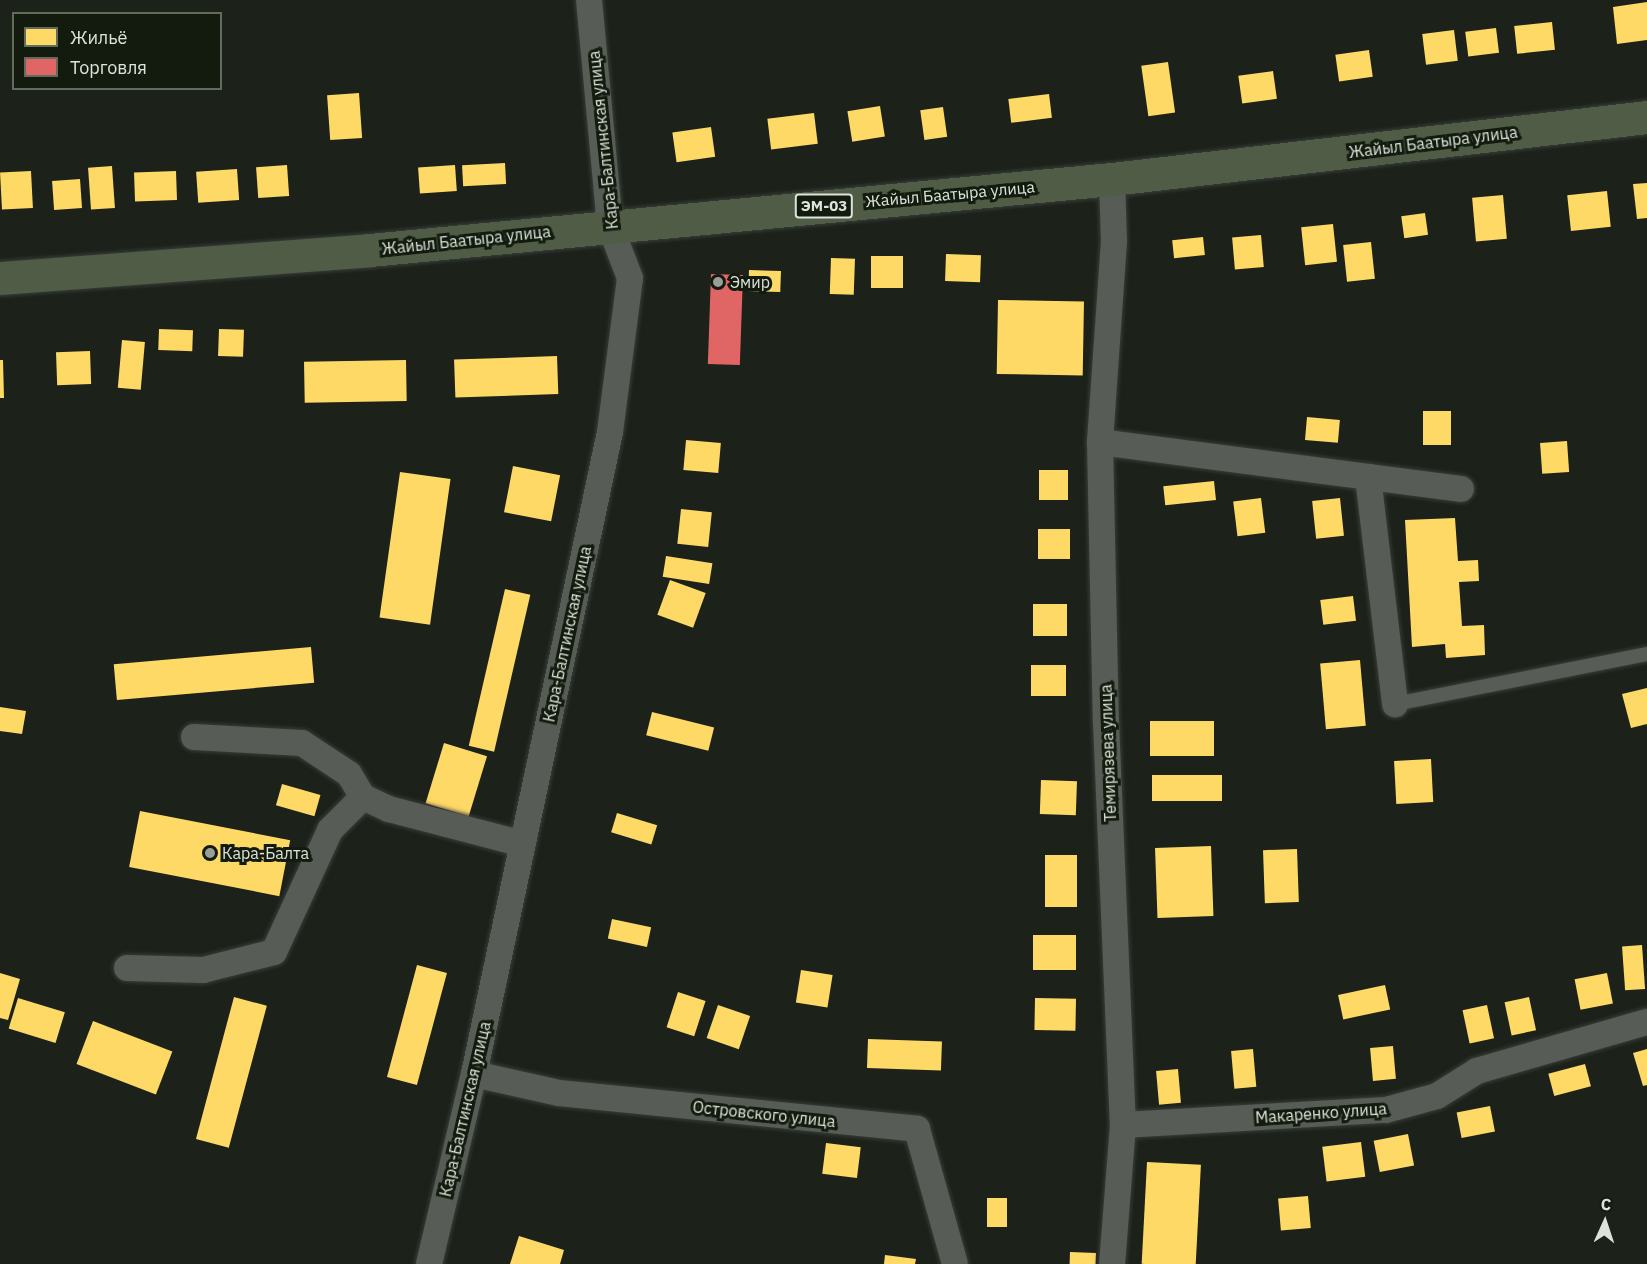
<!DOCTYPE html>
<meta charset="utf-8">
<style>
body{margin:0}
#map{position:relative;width:1647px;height:1264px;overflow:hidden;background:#1c211a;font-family:"IBM Plex Sans",sans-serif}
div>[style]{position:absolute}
.homes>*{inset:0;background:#ffd966;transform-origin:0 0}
.shops>*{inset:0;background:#e06666;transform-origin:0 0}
.roads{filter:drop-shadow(0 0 2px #393d38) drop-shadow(0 0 2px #393d38)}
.lane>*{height:14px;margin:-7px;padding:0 7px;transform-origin:7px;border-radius:7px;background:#585c56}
.street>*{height:26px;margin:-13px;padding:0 13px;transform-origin:13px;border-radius:13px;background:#585c56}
.highway>*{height:33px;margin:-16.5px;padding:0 16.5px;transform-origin:16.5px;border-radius:16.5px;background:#515c46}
.dots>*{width:16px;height:16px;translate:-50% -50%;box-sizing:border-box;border:3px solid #121b0e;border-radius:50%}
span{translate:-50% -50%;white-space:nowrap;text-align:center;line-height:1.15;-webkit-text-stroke:6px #121b0e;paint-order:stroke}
.shield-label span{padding:2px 4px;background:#121b0e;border:2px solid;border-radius:4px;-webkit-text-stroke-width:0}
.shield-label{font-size:15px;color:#dde3da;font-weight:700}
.street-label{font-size:16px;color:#dde3da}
.poi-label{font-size:16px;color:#dde3da}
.left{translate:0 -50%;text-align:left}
.legend{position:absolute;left:12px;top:12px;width:210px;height:78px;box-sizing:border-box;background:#121b0e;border:2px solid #636b60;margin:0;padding:8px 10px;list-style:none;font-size:18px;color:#dde3da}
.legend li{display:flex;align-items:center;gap:12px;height:30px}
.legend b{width:30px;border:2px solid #636b60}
.north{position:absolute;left:1575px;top:1192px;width:60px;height:60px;-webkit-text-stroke:4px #121b0e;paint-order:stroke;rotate:3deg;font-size:16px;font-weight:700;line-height:24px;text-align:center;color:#dde3da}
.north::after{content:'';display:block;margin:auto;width:21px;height:27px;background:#dde3da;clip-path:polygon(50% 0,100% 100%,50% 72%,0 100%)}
</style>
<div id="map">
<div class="homes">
<div style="clip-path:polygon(1647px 2px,1647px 40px,1617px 44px,1613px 7px)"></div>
<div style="left:1552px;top:22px;width:28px;height:38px;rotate:84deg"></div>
<div style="left:1496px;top:28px;width:25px;height:31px;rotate:83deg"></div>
<div style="left:1454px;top:30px;width:31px;height:32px;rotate:83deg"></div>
<div style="left:1369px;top:50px;width:27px;height:34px;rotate:82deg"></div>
<div style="left:1168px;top:62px;width:51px;height:27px;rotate:82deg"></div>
<div style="left:1273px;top:71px;width:28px;height:35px;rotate:82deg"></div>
<div style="left:359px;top:93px;width:45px;height:32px;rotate:86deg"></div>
<div style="left:1049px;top:94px;width:24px;height:41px;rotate:83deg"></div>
<div style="left:880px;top:106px;width:31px;height:33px;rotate:81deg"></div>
<div style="left:943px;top:107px;width:30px;height:23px;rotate:82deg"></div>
<div style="left:814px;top:113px;width:31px;height:47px;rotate:83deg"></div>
<div style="left:711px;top:127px;width:30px;height:39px;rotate:82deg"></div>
<div style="left:505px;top:163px;width:21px;height:43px;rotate:87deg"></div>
<div style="left:287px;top:165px;width:31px;height:31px;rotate:86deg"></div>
<div style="left:455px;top:165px;width:26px;height:37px;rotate:86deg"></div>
<div style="left:112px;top:166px;width:42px;height:24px;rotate:86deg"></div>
<div style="left:237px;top:169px;width:31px;height:41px;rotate:86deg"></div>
<div style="left:31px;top:171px;width:37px;height:31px;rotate:87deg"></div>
<div style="left:176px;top:171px;width:29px;height:42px;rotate:88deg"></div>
<div style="left:80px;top:179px;width:29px;height:28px;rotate:86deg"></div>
<div style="clip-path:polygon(1647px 183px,1647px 218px,1637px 219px,1633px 184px)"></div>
<div style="left:1607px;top:191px;width:36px;height:40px;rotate:84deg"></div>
<div style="left:1503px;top:195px;width:44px;height:31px;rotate:85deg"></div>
<div style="left:1425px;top:213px;width:22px;height:24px;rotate:82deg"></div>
<div style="left:1333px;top:224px;width:38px;height:32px;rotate:84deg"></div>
<div style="left:1261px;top:235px;width:32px;height:29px;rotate:85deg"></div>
<div style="left:1203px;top:237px;width:18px;height:31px;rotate:84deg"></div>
<div style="left:1371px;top:242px;width:37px;height:28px;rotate:84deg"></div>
<div style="left:946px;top:254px;width:35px;height:27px;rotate:2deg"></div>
<div style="left:871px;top:256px;width:32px;height:32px"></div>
<div style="left:831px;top:258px;width:24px;height:36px;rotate:2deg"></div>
<div style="left:749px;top:270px;width:32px;height:21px;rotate:2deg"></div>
<div style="left:998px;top:300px;width:86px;height:74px;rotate:1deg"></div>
<div style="left:159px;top:329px;width:34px;height:21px;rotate:2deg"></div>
<div style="left:219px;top:329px;width:25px;height:27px;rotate:2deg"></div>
<div style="left:122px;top:340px;width:23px;height:48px;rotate:5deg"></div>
<div style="left:90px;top:351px;width:33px;height:34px;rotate:88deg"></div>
<div style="left:557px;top:356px;width:38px;height:103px;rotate:88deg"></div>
<div style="clip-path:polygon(0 360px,3px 360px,4px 398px,0 398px)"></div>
<div style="left:406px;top:360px;width:41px;height:102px;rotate:89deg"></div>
<div style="left:1423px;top:411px;width:28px;height:34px"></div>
<div style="left:1307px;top:417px;width:33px;height:23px;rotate:5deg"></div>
<div style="left:686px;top:440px;width:35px;height:30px;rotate:5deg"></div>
<div style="left:1567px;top:441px;width:31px;height:27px;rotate:86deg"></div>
<div style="left:513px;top:466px;width:48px;height:47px;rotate:11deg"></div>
<div style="left:1039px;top:470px;width:29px;height:30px"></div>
<div style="left:400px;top:472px;width:51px;height:147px;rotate:8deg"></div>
<div style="left:1214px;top:481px;width:19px;height:51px;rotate:84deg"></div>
<div style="left:1261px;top:498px;width:35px;height:28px;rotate:83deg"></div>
<div style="left:1340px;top:498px;width:38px;height:28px;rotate:84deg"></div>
<div style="left:681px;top:509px;width:31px;height:35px;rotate:6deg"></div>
<div style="clip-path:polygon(1455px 518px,1458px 561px,1478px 560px,1479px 581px,1459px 582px,1462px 626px,1484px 625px,1485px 655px,1446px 658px,1445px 644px,1412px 647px,1405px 520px)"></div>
<div style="left:1038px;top:529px;width:32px;height:30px"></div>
<div style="left:666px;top:556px;width:47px;height:21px;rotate:9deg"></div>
<div style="left:670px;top:580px;width:38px;height:37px;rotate:20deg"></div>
<div style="left:505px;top:589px;width:26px;height:161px;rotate:13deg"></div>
<div style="left:1353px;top:596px;width:25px;height:33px;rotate:83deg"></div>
<div style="left:1033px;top:604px;width:34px;height:32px"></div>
<div style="left:311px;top:647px;width:36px;height:198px;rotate:85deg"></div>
<div style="left:1360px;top:660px;width:66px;height:40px;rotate:85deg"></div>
<div style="left:1031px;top:665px;width:35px;height:31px"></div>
<div style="clip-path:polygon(1647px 688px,1647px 724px,1631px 728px,1622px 694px)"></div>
<div style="clip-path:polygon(0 707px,26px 711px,22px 734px,0 731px)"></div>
<div style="left:652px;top:712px;width:64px;height:24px;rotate:14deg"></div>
<div style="left:1214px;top:721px;width:35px;height:64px;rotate:90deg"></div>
<div style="left:444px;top:743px;width:45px;height:63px;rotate:17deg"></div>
<div style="left:1431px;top:759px;width:43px;height:37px;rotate:87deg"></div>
<div style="left:1222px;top:775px;width:26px;height:70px;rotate:90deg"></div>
<div style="left:1041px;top:780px;width:36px;height:34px;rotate:2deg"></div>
<div style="left:282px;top:784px;width:40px;height:22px;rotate:16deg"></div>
<div style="left:140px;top:811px;width:153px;height:57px;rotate:11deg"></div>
<div style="left:617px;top:813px;width:42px;height:20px;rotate:17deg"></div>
<div style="left:1211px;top:846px;width:70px;height:56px;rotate:88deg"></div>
<div style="left:1297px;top:849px;width:53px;height:34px;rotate:88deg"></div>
<div style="left:1045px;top:855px;width:32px;height:52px"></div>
<div style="left:612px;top:919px;width:40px;height:20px;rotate:12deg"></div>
<div style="left:1033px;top:935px;width:43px;height:35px"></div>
<div style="left:1642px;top:945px;width:44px;height:20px;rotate:86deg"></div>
<div style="left:417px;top:965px;width:31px;height:116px;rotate:15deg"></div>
<div style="left:801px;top:970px;width:32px;height:33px;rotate:9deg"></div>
<div style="clip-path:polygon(0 973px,20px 979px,8px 1020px,0 1018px)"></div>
<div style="left:1607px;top:973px;width:31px;height:33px;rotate:79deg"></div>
<div style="left:1385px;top:985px;width:25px;height:48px;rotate:78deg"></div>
<div style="left:678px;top:992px;width:29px;height:37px;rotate:18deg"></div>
<div style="left:234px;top:997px;width:34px;height:147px;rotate:15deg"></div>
<div style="left:1529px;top:997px;width:34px;height:25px;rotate:78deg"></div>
<div style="left:18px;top:998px;width:49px;height:32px;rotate:17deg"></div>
<div style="left:1035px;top:998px;width:41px;height:32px;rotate:1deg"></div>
<div style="left:718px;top:1005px;width:34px;height:35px;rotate:19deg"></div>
<div style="left:1487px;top:1005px;width:34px;height:25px;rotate:78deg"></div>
<div style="left:93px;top:1021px;width:85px;height:46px;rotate:21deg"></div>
<div style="left:868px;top:1039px;width:74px;height:29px;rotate:2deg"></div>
<div style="left:1393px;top:1046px;width:33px;height:23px;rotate:85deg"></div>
<div style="left:1253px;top:1049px;width:38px;height:22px;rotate:85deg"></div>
<div style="clip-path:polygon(1647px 1049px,1647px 1085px,1643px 1086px,1633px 1053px)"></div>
<div style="left:1585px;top:1064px;width:23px;height:38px;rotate:75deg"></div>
<div style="left:1178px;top:1069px;width:34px;height:22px;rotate:85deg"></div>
<div style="left:1490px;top:1106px;width:26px;height:34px;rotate:79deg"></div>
<div style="left:1408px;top:1134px;width:32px;height:35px;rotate:79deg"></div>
<div style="left:1361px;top:1142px;width:35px;height:39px;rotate:83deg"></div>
<div style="left:826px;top:1143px;width:35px;height:31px;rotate:7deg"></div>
<div style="left:1147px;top:1162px;width:54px;height:102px;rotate:3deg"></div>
<div style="left:1308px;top:1196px;width:32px;height:30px;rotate:85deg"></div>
<div style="left:987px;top:1198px;width:20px;height:29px"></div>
<div style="clip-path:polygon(519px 1236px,564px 1250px,560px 1264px,510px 1264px)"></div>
<div style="left:1070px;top:1252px;width:26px;height:12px;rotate:2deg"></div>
<div style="clip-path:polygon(885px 1255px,916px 1259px,915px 1264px,884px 1264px)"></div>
</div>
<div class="shops">
<div style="left:711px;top:274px;width:32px;height:90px;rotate:2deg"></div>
</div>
<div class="roads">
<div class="lane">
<div style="left:1395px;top:704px;width:257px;rotate:-11.2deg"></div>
</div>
<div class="street">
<div style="left:1112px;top:179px;width:62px;rotate:88.2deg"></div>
<div style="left:1114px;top:241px;width:201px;rotate:94deg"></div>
<div style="left:1100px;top:442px;width:280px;rotate:88.8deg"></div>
<div style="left:1106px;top:722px;width:403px;rotate:87.6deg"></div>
<div style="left:1123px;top:1125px;width:139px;rotate:94.5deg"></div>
<div style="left:1100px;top:442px;width:364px;rotate:7.4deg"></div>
<div style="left:1368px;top:477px;width:229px;rotate:83.2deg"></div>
<div style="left:194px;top:737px;width:108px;rotate:3.2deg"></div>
<div style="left:302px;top:743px;width:56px;rotate:33.4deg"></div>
<div style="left:349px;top:774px;width:27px;rotate:59deg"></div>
<div style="left:363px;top:797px;width:29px;rotate:25deg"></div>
<div style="left:389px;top:809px;width:138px;rotate:14.6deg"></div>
<div style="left:127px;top:968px;width:76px;rotate:1.5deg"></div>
<div style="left:203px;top:970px;width:73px;rotate:-14.2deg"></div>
<div style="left:274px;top:952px;width:134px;rotate:-65.3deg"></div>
<div style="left:330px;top:830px;width:47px;rotate:-45deg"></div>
<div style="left:474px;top:1074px;width:87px;rotate:12.6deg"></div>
<div style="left:559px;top:1093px;width:360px;rotate:5.7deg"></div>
<div style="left:917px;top:1129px;width:140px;rotate:74.3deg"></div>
<div style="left:1123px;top:1125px;width:263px;rotate:-3.3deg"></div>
<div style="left:1386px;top:1110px;width:53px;rotate:-15.4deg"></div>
<div style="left:1437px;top:1096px;width:47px;rotate:-32deg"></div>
<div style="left:1477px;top:1071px;width:177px;rotate:-16.1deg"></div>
<div style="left:429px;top:1264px;width:195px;rotate:-76.7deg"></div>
<div style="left:474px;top:1074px;width:656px;rotate:-78.04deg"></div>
<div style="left:610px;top:432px;width:155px;rotate:-82.6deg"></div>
<div style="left:630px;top:278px;width:56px;rotate:-111deg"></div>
<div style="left:610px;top:226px;width:227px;rotate:-95.3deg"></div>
</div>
<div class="highway">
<div style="left:0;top:278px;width:371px;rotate:-4.3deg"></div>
<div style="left:370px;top:250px;width:745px;rotate:-5.47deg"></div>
<div style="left:1112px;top:179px;width:539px;rotate:-6.61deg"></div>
</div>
</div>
<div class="dots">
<div style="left:718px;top:282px;background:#999f97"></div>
<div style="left:210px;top:853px;background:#999f97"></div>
</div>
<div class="shield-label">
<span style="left:824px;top:206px">ЭМ-03</span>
</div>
<div class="street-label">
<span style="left:603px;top:140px;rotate:-96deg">Кара-Балтинская улица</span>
<span style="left:1433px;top:142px;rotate:-7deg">Жайыл Баатыра улица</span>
<span style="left:950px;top:194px;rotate:-5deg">Жайыл Баатыра улица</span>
<span style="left:466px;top:240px;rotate:-6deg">Жайыл Баатыра улица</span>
<span style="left:567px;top:634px;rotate:-78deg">Кара-Балтинская улица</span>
<span style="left:1108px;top:753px;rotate:-92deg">Темирязева улица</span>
<span style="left:465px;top:1109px;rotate:-77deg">Кара-Балтинская улица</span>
<span style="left:1321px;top:1113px;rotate:-4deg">Макаренко улица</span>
<span style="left:764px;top:1114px;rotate:6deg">Островского улица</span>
</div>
<div class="poi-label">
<span class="left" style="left:730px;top:282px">Эмир</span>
<span class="left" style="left:222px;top:853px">Кара-Балта</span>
</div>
<ul class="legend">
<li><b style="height:16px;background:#ffd966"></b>Жильё</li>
<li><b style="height:16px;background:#e06666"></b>Торговля</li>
</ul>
<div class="north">С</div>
</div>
